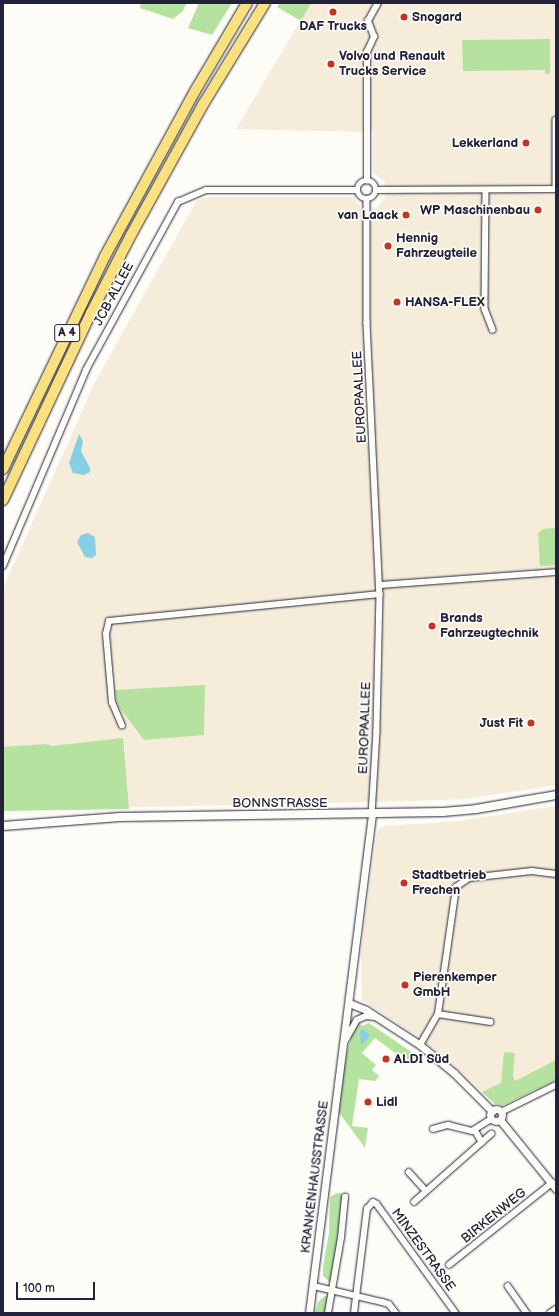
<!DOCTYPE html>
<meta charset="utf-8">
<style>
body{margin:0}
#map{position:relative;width:559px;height:1316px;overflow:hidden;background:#fdfcf7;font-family:"Balsamiq Sans",sans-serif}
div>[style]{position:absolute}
.built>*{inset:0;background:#f6ecda}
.green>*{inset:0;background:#b5e29f}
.water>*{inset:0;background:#85d0e4}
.roads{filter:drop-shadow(0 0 1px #22223b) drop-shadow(0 0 1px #22223b)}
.minor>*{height:5.5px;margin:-2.75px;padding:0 2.75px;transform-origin:2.75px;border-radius:2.75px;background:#fdfcf7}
.minor>.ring{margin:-2.75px;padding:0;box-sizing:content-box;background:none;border:5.5px solid #fdfcf7;border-radius:50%}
.tertiary>*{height:7px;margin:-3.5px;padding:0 3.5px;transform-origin:3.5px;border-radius:3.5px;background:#fdfcf7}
.tertiary>.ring{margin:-3.5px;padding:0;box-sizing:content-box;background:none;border:7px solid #fdfcf7;border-radius:50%}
.secondary>*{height:8px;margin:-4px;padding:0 4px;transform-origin:4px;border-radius:4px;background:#fdfcf7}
.motorway>*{height:10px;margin:-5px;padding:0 5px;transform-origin:5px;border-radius:5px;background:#fae180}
.dots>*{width:11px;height:11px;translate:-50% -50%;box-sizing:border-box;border:2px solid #fdfcf7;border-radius:50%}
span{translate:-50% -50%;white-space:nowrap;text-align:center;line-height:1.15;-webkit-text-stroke:3.5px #fdfcf7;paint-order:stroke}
.shield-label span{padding:1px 3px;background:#fdfcf7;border:1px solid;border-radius:3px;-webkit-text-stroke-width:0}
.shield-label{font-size:12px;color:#22223b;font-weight:700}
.poi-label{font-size:13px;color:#22223b;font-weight:700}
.left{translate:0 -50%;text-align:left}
.right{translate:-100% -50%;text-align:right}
.street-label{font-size:13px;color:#22223b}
.frame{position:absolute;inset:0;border:4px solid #22223b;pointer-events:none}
.scale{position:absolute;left:16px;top:1282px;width:79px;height:18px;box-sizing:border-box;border:2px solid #22223b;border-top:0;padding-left:5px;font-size:12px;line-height:14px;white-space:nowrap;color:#22223b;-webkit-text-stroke:3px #fdfcf7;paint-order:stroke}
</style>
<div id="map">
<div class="built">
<div style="clip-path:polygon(311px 3px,556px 3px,556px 785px,466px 799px,412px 801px,3px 810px,3px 588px,95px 382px,197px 200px,210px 197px,353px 197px,362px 209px,376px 209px,385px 197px,385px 182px,373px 172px,373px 132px,236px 129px)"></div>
<div style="clip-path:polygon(556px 806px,556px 1080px,499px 1105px,423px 1040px,362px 1000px,361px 953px,376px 836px,378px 830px,385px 826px,458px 821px)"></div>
</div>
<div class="green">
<div style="clip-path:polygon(141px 3px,187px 3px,182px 12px,173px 19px,140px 8px)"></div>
<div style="clip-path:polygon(199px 3px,232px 3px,212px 35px,188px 28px)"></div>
<div style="clip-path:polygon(280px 3px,311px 3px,301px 21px,277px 7px)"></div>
<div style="clip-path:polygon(550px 39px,550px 74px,545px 74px,545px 70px,463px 71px,462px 40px)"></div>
<div style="clip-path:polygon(556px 528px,556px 565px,540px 566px,538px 533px,543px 529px)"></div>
<div style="clip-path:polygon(205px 685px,204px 735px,144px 740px,117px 704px,115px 690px)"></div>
<div style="clip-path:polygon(123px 738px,129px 809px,3px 811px,3px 747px,46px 744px,52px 746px)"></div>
<div style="clip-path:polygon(358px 1022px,362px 1026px,369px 1023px,420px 1058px,417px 1062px,413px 1060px,410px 1064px,375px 1038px,362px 1053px,376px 1065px,372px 1070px,379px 1076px,375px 1081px,359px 1079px,352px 1126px,368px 1128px,365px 1148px,338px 1111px,345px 1060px,353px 1029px)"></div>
<div style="clip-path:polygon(504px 1052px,515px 1053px,513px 1076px,515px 1081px,556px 1060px,556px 1080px,503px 1105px,495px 1104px,482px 1092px,501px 1083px)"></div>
<div style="clip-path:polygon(337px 1193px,343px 1194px,333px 1285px,323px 1276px,323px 1267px,329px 1233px,330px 1197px)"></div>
<div style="clip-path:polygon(331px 1295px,327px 1313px,315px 1313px,318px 1302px,325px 1296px)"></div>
</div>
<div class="water">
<div style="clip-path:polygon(79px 434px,83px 441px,81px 451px,90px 468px,90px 472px,84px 475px,73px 473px,69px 463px)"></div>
<div style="clip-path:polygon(88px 533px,95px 537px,96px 555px,92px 558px,85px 557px,77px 542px,81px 535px)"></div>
<div style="clip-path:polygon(363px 1029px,370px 1035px,361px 1046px,360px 1032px)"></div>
</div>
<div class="roads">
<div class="minor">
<div style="left:556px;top:120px;width:65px;rotate:90deg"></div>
<div class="ring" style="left:358px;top:181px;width:12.5px;height:12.5px"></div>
<div style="left:367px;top:181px;width:129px;rotate:-90deg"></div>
<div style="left:367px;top:52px;width:17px;rotate:-65deg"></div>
<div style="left:374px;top:37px;width:17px;rotate:-111deg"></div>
<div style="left:368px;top:21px;width:21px;rotate:-61deg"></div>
<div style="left:376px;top:190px;width:180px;rotate:-0.3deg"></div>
<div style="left:486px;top:190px;width:119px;rotate:90.5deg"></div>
<div style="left:485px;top:309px;width:22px;rotate:69deg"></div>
<div style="left:367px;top:199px;width:124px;rotate:90deg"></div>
<div style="left:367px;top:323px;width:271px;rotate:87.3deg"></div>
<div style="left:380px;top:594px;width:137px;rotate:91.3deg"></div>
<div style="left:377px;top:731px;width:83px;rotate:93.4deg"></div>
<div style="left:3px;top:566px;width:213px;rotate:-67deg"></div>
<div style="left:86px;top:370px;width:192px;rotate:-61.3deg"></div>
<div style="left:178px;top:202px;width:30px;rotate:-23deg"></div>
<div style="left:206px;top:190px;width:151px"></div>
<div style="left:380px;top:585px;width:176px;rotate:-4.2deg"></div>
<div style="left:122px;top:726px;width:25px;rotate:-113deg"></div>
<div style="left:112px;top:703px;width:69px;rotate:-95deg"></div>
<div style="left:106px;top:634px;width:13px;rotate:-77deg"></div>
<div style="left:109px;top:621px;width:272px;rotate:-5.7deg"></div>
<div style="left:438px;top:1014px;width:53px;rotate:8.7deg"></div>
<div style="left:344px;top:1043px;width:26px;rotate:-61deg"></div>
<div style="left:357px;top:1020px;width:10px;rotate:-24deg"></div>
<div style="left:366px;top:1016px;width:9px;rotate:6deg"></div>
<div style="left:420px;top:1045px;width:36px;rotate:-60deg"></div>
<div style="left:438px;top:1014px;width:128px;rotate:-81.9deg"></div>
<div style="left:456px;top:887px;width:16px;rotate:-35deg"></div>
<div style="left:469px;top:878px;width:63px;rotate:-6.3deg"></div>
<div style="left:532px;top:871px;width:24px;rotate:7deg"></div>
<div style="left:501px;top:1112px;width:61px;rotate:-26.1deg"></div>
<div style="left:433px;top:1129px;width:16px;rotate:-15deg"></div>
<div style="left:448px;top:1125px;width:25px;rotate:14deg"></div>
<div style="left:472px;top:1131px;width:22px;rotate:-32deg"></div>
<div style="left:475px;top:1130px;width:14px;rotate:60deg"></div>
<div style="left:409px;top:1172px;width:25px;rotate:48deg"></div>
<div style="left:414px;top:1202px;width:103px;rotate:-41.4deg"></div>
<div style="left:449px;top:1265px;width:132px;rotate:-38.5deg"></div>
<div style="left:314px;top:1286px;width:70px;rotate:13.2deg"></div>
<div style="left:382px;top:1302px;width:7px;rotate:16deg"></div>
<div style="left:389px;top:1304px;width:11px;rotate:52deg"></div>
<div style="left:508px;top:1286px;width:33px;rotate:55deg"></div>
<div style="left:328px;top:1313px;width:76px;rotate:-80.2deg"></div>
<div style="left:341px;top:1238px;width:41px;rotate:-84.4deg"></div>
<div style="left:354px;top:1313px;width:105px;rotate:-82.9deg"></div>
<div style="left:367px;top:1209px;width:9px;rotate:-49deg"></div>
<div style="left:373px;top:1202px;width:4px;rotate:27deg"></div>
<div style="left:377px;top:1204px;width:135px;rotate:54.1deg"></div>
<div style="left:550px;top:1313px;width:7px;rotate:-34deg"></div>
</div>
<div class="tertiary">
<div style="left:349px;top:1003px;width:18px;rotate:22deg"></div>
<div style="left:366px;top:1010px;width:64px;rotate:32.9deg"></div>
<div style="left:420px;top:1045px;width:44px;rotate:39.5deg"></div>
<div style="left:454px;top:1073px;width:54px;rotate:45deg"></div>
<div class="ring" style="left:490px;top:1109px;width:5px;height:5px"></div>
<div style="left:500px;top:1120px;width:89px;rotate:50.9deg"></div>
<div style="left:309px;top:1313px;width:503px;rotate:-82.8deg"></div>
</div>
<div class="secondary">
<div style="left:3px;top:826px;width:117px;rotate:-4.4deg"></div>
<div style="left:120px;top:817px;width:323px;rotate:-0.9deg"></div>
<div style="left:443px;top:812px;width:33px;rotate:-5deg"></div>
<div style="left:476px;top:809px;width:81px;rotate:-9.9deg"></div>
</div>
<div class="motorway">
<div style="left:3px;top:469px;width:236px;rotate:-64.4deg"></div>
<div style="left:105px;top:256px;width:188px;rotate:-61.4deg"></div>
<div style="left:195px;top:91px;width:102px;rotate:-59.4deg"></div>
<div style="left:3px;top:500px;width:207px;rotate:-64.8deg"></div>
<div style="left:91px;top:313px;width:88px;rotate:-62.9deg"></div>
<div style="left:131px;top:235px;width:151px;rotate:-61.1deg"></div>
<div style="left:204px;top:103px;width:117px;rotate:-58.6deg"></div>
</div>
</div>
<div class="dots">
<div style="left:333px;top:12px;background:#c8321e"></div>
<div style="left:404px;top:17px;background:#c8321e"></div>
<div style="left:331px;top:64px;background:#c8321e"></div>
<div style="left:526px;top:143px;background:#c8321e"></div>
<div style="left:538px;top:210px;background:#c8321e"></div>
<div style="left:406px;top:215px;background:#c8321e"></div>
<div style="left:388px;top:246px;background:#c8321e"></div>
<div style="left:397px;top:302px;background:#c8321e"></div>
<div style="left:432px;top:626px;background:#c8321e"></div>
<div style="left:531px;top:723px;background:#c8321e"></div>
<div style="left:404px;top:883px;background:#c8321e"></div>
<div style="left:405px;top:985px;background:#c8321e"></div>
<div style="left:386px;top:1059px;background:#c8321e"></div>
<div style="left:368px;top:1102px;background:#c8321e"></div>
</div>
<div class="shield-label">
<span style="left:67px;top:333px">A 4</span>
</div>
<div class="poi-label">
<span class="left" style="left:412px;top:17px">Snogard</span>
<span style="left:333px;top:26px">DAF Trucks</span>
<span class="left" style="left:339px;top:64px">Volvo und Renault<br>Trucks Service</span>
<span class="right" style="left:518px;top:143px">Lekkerland</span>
<span class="right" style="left:530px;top:210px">WP Maschinenbau</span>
<span class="right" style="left:398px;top:215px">van Laack</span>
<span class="left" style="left:396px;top:246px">Hennig<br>Fahrzeugteile</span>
<span class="left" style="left:405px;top:302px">HANSA-FLEX</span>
<span class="left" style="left:440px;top:626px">Brands<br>Fahrzeugtechnik</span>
<span class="right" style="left:523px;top:723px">Just Fit</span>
<span class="left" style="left:412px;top:883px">Stadtbetrieb<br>Frechen</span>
<span class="left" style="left:413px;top:985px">Pierenkemper<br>GmbH</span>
<span class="left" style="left:394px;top:1059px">ALDI Süd</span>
<span class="left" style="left:376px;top:1102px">Lidl</span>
</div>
<div class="street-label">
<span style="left:114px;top:294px;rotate:-62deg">JCB-ALLEE</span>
<span style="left:360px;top:397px;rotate:-93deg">EUROPAALLEE</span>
<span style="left:365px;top:728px;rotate:-88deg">EUROPAALLEE</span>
<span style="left:280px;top:803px">BONNSTRASSE</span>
<span style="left:315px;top:1177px;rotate:-83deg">KRANKENHAUSSTRASSE</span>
<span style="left:494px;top:1216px;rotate:-39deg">BIRKENWEG</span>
<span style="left:423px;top:1250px;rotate:54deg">MINZESTRASSE</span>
</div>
<div class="frame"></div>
<div class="scale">100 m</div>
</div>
